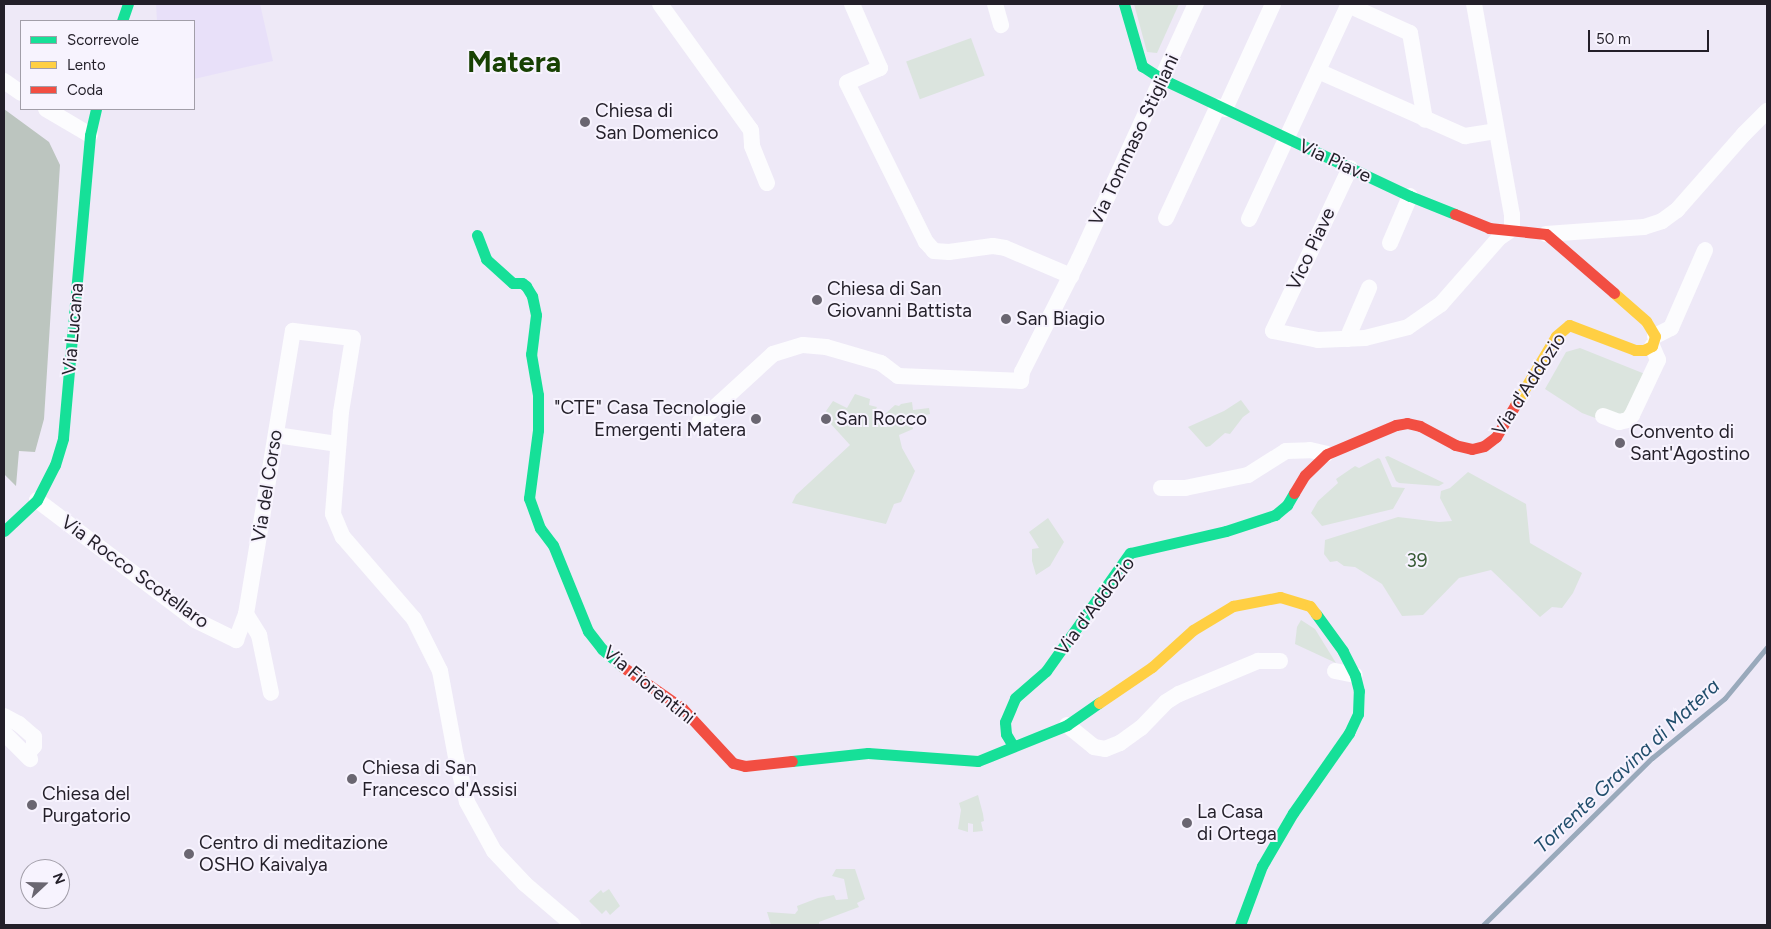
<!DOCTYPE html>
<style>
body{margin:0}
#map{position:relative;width:1771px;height:929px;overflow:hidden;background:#eee9f7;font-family:Figtree,sans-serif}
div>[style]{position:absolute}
.built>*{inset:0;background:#e8e0f9}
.green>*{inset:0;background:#dbe4de;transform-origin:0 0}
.forest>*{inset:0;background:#bcc5bf}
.stream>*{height:5px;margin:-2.5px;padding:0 2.5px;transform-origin:2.5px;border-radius:2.5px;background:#99a9bb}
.street>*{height:16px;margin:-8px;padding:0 8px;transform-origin:8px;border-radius:8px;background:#fcfcfe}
.fast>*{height:11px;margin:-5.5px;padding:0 5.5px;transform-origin:5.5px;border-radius:5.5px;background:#16e098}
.slow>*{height:11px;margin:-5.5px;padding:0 5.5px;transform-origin:5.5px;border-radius:5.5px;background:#ffcf43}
.jam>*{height:11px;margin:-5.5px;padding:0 5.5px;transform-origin:5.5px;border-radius:5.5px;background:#f24e42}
.dots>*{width:14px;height:14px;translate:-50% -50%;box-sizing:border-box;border:2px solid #f7f3fe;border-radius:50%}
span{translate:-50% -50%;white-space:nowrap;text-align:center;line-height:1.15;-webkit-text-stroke:4px #f7f3fe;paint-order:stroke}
.poi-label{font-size:19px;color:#231f29}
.left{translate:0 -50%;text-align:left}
.right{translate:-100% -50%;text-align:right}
.street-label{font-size:19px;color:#231f29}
.park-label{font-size:19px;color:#385a36}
.water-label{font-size:20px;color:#214e6c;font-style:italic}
.town-label{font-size:29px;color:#184103;font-weight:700}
.frame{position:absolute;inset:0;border:5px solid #231f29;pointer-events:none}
.legend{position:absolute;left:20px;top:20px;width:175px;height:90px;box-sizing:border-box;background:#f7f3fe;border:1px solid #a29ea9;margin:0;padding:6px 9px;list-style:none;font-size:15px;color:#231f29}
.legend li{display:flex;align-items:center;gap:10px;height:25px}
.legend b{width:25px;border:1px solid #a29ea9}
.north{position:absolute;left:20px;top:859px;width:50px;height:50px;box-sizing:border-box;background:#f7f3fe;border:1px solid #a29ea9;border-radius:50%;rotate:69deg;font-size:14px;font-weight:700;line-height:20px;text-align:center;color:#231f29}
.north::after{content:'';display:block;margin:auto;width:18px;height:22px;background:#6a6671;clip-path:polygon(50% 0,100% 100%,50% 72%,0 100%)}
.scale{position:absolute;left:1588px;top:30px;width:121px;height:22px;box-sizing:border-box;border:2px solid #231f29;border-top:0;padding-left:6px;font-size:15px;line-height:18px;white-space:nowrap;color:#231f29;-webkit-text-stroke:4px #f7f3fe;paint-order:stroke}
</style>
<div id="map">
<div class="built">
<div style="clip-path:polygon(156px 4px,260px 4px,273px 61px,194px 79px,194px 21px,157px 21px)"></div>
</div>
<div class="green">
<div style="clip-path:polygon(1134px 4px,1179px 4px,1157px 53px,1147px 52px)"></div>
<div style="left:971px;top:38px;width:40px;height:69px;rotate:70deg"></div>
<div style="clip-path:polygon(1580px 348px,1645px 374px,1629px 412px,1598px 419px,1582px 413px,1545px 389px,1566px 352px)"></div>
<div style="clip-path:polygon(855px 394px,870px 399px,869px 405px,877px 407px,875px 411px,885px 414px,895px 405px,899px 406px,901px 404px,912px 402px,913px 410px,929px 408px,930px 414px,910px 419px,913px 429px,899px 435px,902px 448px,915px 471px,901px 502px,894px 504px,886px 524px,792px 503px,796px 495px,850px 445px,830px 423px,832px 421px,826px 411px,833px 401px,847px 408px)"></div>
<div style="clip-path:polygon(1241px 400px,1250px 412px,1243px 417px,1230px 434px,1225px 433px,1210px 446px,1206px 447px,1188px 427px,1224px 411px)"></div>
<div style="clip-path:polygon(1388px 456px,1444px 483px,1439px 486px,1399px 483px,1396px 481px,1385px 457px)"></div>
<div style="clip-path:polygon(1378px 458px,1380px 459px,1392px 487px,1405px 488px,1393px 509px,1322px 526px,1311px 513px,1318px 501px,1338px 483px,1336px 479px,1355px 466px,1359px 468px)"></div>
<div style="clip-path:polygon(1468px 472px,1526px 504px,1530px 543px,1582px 573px,1573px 593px,1562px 608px,1552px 607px,1540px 617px,1491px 570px,1459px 578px,1423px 615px,1402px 616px,1382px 584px,1355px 567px,1344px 566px,1337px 561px,1330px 562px,1324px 554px,1325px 540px,1398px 517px,1439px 522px,1452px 521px,1440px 498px,1441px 491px,1450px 488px)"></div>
<div style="clip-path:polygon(1048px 518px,1064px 542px,1050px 566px,1036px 575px,1032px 561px,1032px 549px,1039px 548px,1029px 532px)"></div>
<div style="clip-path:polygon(1301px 620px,1315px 629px,1336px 663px,1295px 644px,1297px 627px)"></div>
<div style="clip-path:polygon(978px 795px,983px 814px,984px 821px,981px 822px,983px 831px,973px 832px,973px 824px,968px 823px,968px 832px,958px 829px,961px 810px,959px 803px)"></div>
<div style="clip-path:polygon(836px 869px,855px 869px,865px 899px,857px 903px,859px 907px,819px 922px,819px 925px,771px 925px,767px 912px,795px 914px,798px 910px,797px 906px,818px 898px,834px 895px,836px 900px,848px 899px,844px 879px,832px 876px)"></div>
<div style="clip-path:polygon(609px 889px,620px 906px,610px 915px,606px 910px,602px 914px,589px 901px,601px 890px,603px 893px)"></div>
</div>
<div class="forest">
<div style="clip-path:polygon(4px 109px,49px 142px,60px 165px,44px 419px,35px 452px,19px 451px,16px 486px,4px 474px)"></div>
</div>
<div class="stream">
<div style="left:1483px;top:925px;width:238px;rotate:-44.7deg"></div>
<div style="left:1652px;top:758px;width:94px;rotate:-39.4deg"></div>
<div style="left:1725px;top:698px;width:66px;rotate:-50.5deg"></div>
</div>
<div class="street">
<div style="left:660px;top:4px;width:155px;rotate:54.2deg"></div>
<div style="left:751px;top:130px;width:16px;rotate:86deg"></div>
<div style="left:752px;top:146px;width:40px;rotate:68deg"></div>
<div style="left:852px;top:4px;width:70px;rotate:66.4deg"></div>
<div style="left:880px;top:68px;width:36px;rotate:156deg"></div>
<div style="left:847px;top:83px;width:178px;rotate:63.6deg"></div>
<div style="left:926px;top:242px;width:12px;rotate:48deg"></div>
<div style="left:934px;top:251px;width:15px;rotate:4deg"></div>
<div style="left:949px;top:252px;width:44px;rotate:-7.8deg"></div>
<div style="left:993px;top:246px;width:12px;rotate:9deg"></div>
<div style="left:1005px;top:248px;width:72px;rotate:23deg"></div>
<div style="left:995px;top:4px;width:22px;rotate:74deg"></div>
<div style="left:1348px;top:5px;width:68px;rotate:24.3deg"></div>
<div style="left:1410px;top:33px;width:88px;rotate:80.2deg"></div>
<div style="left:1318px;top:71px;width:161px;rotate:23.9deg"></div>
<div style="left:1465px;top:136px;width:31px;rotate:-9deg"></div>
<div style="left:4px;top:81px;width:21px;rotate:35deg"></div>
<div style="left:46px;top:109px;width:51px;rotate:30.6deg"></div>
<div style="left:1225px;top:109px;width:115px;rotate:-65.4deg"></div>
<div style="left:1350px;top:168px;width:180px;rotate:115.3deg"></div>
<div style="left:1273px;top:331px;width:46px;rotate:11.3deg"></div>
<div style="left:1318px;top:340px;width:47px;rotate:-2.4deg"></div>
<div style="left:1365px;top:338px;width:44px;rotate:-14.3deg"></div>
<div style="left:1408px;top:327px;width:40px;rotate:-34.9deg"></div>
<div style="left:1441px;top:304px;width:88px;rotate:-48.7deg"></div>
<div style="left:1499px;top:238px;width:16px;rotate:-35deg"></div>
<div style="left:1512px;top:229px;width:14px;rotate:-90deg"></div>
<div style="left:1512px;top:215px;width:214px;rotate:-100.2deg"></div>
<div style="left:1166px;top:218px;width:123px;rotate:-65.1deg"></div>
<div style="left:1249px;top:219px;width:237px;rotate:-65.1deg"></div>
<div style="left:1546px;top:234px;width:98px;rotate:-4.1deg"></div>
<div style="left:1644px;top:227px;width:19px;rotate:-18deg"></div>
<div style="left:1662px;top:221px;width:19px;rotate:-36deg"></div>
<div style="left:1677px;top:210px;width:101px;rotate:-48.6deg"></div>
<div style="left:1744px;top:134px;width:33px;rotate:-45deg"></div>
<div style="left:1390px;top:243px;width:51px;rotate:-66.9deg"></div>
<div style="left:1655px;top:336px;width:18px;rotate:-27deg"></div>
<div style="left:1671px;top:328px;width:85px;rotate:-66.4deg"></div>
<div style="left:1347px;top:339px;width:56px;rotate:-66.7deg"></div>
<div style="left:1603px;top:416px;width:17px;rotate:21deg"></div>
<div style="left:1619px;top:422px;width:9px;rotate:-13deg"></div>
<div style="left:1628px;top:420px;width:6px;rotate:-51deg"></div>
<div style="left:1632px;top:415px;width:61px;rotate:-64.7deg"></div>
<div style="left:1658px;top:360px;width:15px;rotate:-113deg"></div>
<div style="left:700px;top:421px;width:99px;rotate:-42.5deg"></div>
<div style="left:773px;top:354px;width:31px;rotate:-17deg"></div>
<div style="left:803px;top:345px;width:23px;rotate:5deg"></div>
<div style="left:826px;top:347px;width:57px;rotate:16.2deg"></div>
<div style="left:881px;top:363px;width:21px;rotate:37deg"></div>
<div style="left:898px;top:376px;width:123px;rotate:2.3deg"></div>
<div style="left:1021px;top:381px;width:9px;rotate:-84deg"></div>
<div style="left:1022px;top:372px;width:127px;rotate:-63.2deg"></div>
<div style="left:1079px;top:259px;width:281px;rotate:-65.4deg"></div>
<div style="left:276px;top:435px;width:63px;rotate:8.3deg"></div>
<div style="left:1161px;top:488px;width:24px"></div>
<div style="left:1185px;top:488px;width:64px;rotate:-11.7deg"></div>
<div style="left:1248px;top:475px;width:45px;rotate:-32.3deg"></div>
<div style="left:1286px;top:451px;width:24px;rotate:-2deg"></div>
<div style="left:1310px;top:450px;width:17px;rotate:13deg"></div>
<div style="left:37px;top:500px;width:198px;rotate:37.2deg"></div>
<div style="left:195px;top:620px;width:46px;rotate:26deg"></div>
<div style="left:236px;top:640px;width:28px;rotate:-69deg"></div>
<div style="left:246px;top:614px;width:287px;rotate:-80.6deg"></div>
<div style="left:293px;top:331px;width:60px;rotate:6.7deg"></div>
<div style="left:353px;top:338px;width:75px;rotate:99.2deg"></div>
<div style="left:341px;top:412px;width:102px;rotate:94.5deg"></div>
<div style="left:333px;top:514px;width:25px;rotate:67deg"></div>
<div style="left:343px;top:537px;width:108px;rotate:49.1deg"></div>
<div style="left:414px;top:619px;width:58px;rotate:63.4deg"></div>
<div style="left:440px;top:671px;width:87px;rotate:79.5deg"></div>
<div style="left:456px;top:757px;width:46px;rotate:76.3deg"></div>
<div style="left:467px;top:802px;width:56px;rotate:61.1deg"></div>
<div style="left:494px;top:851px;width:45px;rotate:46.8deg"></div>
<div style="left:525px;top:884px;width:63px;rotate:40.5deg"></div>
<div style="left:246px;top:614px;width:25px;rotate:58deg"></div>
<div style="left:259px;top:635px;width:59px;rotate:78.3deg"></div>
<div style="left:1335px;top:671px;width:20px;rotate:11deg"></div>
<div style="left:4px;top:716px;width:17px;rotate:28deg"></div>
<div style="left:19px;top:724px;width:20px;rotate:41deg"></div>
<div style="left:34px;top:737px;width:9px;rotate:90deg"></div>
<div style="left:34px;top:746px;width:11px;rotate:131deg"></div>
<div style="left:1067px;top:725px;width:35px;rotate:39deg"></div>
<div style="left:1094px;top:747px;width:11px;rotate:10deg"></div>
<div style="left:1105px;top:749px;width:16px;rotate:-22deg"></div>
<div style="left:1120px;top:743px;width:26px;rotate:-36deg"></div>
<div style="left:1141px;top:728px;width:36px;rotate:-46deg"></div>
<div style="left:1166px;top:702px;width:15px;rotate:-32deg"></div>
<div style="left:1179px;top:694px;width:86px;rotate:-22.7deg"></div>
<div style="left:1258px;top:661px;width:22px"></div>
<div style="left:4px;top:733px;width:37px;rotate:45deg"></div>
</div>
<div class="fast">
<div style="left:1124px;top:4px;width:65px;rotate:73.8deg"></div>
<div style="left:1142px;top:66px;width:24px;rotate:33deg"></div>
<div style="left:1162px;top:79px;width:274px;rotate:25.3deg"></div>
<div style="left:1410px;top:196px;width:48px;rotate:21.8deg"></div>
<div style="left:122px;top:21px;width:18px;rotate:-71deg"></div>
<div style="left:477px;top:235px;width:26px;rotate:69deg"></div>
<div style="left:486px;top:259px;width:36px;rotate:42deg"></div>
<div style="left:513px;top:283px;width:9px"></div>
<div style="left:522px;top:283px;width:5px;rotate:37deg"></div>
<div style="left:526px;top:286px;width:12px;rotate:59deg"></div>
<div style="left:532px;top:296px;width:19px;rotate:78deg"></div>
<div style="left:536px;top:315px;width:39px;rotate:97deg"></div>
<div style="left:531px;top:354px;width:42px;rotate:80.3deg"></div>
<div style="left:538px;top:395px;width:35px;rotate:90deg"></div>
<div style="left:538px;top:430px;width:69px;rotate:97.5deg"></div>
<div style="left:529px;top:498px;width:32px;rotate:70deg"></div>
<div style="left:540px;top:528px;width:21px;rotate:53deg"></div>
<div style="left:553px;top:545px;width:93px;rotate:67.9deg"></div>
<div style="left:588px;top:631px;width:23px;rotate:52deg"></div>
<div style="left:602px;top:649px;width:28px;rotate:41deg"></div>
<div style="left:4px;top:531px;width:45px;rotate:-43.2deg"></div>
<div style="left:37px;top:500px;width:39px;rotate:-63deg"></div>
<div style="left:55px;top:465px;width:28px;rotate:-73deg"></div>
<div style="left:63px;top:438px;width:304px;rotate:-84.9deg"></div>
<div style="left:90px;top:135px;width:27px;rotate:-77deg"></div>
<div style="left:1013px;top:746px;width:14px;rotate:-120deg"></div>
<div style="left:1006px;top:734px;width:12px;rotate:-95deg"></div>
<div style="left:1005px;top:722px;width:26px;rotate:-67deg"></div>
<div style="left:1015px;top:698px;width:41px;rotate:-41.1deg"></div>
<div style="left:1046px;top:671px;width:145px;rotate:-54.6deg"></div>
<div style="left:1130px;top:553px;width:98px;rotate:-12.9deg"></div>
<div style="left:1226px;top:531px;width:52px;rotate:-18.1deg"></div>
<div style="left:1275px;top:515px;width:16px;rotate:-40deg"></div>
<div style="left:1287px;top:505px;width:14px;rotate:-60deg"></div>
<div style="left:792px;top:761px;width:76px;rotate:-6deg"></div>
<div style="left:868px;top:753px;width:110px;rotate:4.2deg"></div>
<div style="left:978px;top:761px;width:96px;rotate:-22deg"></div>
<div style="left:1067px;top:725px;width:39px;rotate:-35deg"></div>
<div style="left:1240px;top:925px;width:63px;rotate:-69.6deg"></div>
<div style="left:1262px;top:866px;width:61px;rotate:-59.7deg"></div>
<div style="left:1293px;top:813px;width:98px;rotate:-55deg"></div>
<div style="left:1349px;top:733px;width:21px;rotate:-65deg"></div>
<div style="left:1358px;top:714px;width:23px;rotate:-88deg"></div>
<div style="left:1359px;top:691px;width:16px;rotate:-104deg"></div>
<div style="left:1355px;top:675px;width:27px;rotate:-117deg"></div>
<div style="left:1343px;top:651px;width:46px;rotate:-126.1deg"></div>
</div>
<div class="slow">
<div style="left:1515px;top:405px;width:80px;rotate:-59.3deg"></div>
<div style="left:1556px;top:336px;width:17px;rotate:-40deg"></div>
<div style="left:1569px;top:325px;width:71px;rotate:20.7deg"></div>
<div style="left:1635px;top:350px;width:9px"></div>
<div style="left:1644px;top:350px;width:9px;rotate:-27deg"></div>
<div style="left:1652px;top:346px;width:10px;rotate:-73deg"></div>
<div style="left:1655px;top:336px;width:17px;rotate:-121deg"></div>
<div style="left:1646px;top:321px;width:43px;rotate:-138.8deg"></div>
<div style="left:1099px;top:703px;width:64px;rotate:-34.2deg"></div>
<div style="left:1152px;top:667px;width:55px;rotate:-42.1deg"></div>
<div style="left:1193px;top:630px;width:47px;rotate:-31deg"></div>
<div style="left:1233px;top:606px;width:48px;rotate:-10.8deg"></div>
<div style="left:1280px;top:597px;width:31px;rotate:17deg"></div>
<div style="left:1310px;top:606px;width:10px;rotate:53deg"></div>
</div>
<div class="jam">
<div style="left:1455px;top:214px;width:37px;rotate:22deg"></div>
<div style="left:1489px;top:228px;width:57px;rotate:6deg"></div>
<div style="left:1546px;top:234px;width:90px;rotate:40.9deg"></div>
<div style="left:1294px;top:493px;width:21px;rotate:-59deg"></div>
<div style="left:1305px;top:475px;width:30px;rotate:-44deg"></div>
<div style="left:1327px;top:454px;width:75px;rotate:-22.8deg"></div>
<div style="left:1396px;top:425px;width:11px;rotate:-10deg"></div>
<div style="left:1407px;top:423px;width:13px;rotate:13deg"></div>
<div style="left:1420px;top:426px;width:40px;rotate:28deg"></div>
<div style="left:1455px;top:445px;width:17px;rotate:13deg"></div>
<div style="left:1472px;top:449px;width:12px;rotate:-14deg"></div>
<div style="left:1484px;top:446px;width:15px;rotate:-37deg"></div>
<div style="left:1496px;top:437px;width:37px;rotate:-59deg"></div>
<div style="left:623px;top:667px;width:72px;rotate:34.8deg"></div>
<div style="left:682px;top:708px;width:75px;rotate:47.2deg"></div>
<div style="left:733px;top:763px;width:12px;rotate:14deg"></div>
<div style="left:745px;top:766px;width:47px;rotate:-6.1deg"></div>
</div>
<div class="dots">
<div style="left:585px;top:122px;background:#6a6671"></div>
<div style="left:817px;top:300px;background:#6a6671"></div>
<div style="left:1006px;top:319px;background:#6a6671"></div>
<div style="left:756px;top:419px;background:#6a6671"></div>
<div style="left:826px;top:419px;background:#6a6671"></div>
<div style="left:1620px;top:443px;background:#6a6671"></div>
<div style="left:352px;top:779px;background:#6a6671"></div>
<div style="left:32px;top:805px;background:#6a6671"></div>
<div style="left:1187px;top:823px;background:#6a6671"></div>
<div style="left:189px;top:854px;background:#6a6671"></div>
</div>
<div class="poi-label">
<span class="left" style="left:595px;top:122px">Chiesa di<br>San Domenico</span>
<span class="left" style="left:827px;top:300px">Chiesa di San<br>Giovanni Battista</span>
<span class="left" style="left:1016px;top:319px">San Biagio</span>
<span class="right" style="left:746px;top:419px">"CTE" Casa Tecnologie<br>Emergenti Matera</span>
<span class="left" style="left:836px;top:419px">San Rocco</span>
<span class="left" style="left:1630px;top:443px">Convento di<br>Sant'Agostino</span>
<span class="left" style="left:362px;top:779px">Chiesa di San<br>Francesco d'Assisi</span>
<span class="left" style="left:42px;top:805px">Chiesa del<br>Purgatorio</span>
<span class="left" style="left:1197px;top:823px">La Casa<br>di Ortega</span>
<span class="left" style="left:199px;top:854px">Centro di meditazione<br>OSHO Kaivalya</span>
</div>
<div class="street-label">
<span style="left:1134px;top:140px;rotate:-65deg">Via Tommaso Stigliani</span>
<span style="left:1335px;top:161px;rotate:25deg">Via Piave</span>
<span style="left:1311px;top:249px;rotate:-65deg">Vico Piave</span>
<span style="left:73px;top:329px;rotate:-85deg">Via Lucana</span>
<span style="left:1529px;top:384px;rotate:-57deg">Via d'Addozio</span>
<span style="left:267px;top:486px;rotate:-81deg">Via del Corso</span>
<span style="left:135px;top:572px;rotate:36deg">Via Rocco Scotellaro</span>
<span style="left:1095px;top:606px;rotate:-53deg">Via d'Addozio</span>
<span style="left:649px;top:685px;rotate:39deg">Via Fiorentini</span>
</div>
<div class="park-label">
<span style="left:1417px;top:561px">39</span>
</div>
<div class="water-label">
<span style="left:1627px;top:766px;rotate:-43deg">Torrente Gravina di Matera</span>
</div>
<div class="town-label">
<span style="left:514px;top:62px">Matera</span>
</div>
<div class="frame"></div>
<ul class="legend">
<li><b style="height:6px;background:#16e098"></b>Scorrevole</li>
<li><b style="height:6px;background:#ffcf43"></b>Lento</li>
<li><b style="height:6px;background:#f24e42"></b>Coda</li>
</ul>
<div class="north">N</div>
<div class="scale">50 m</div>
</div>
